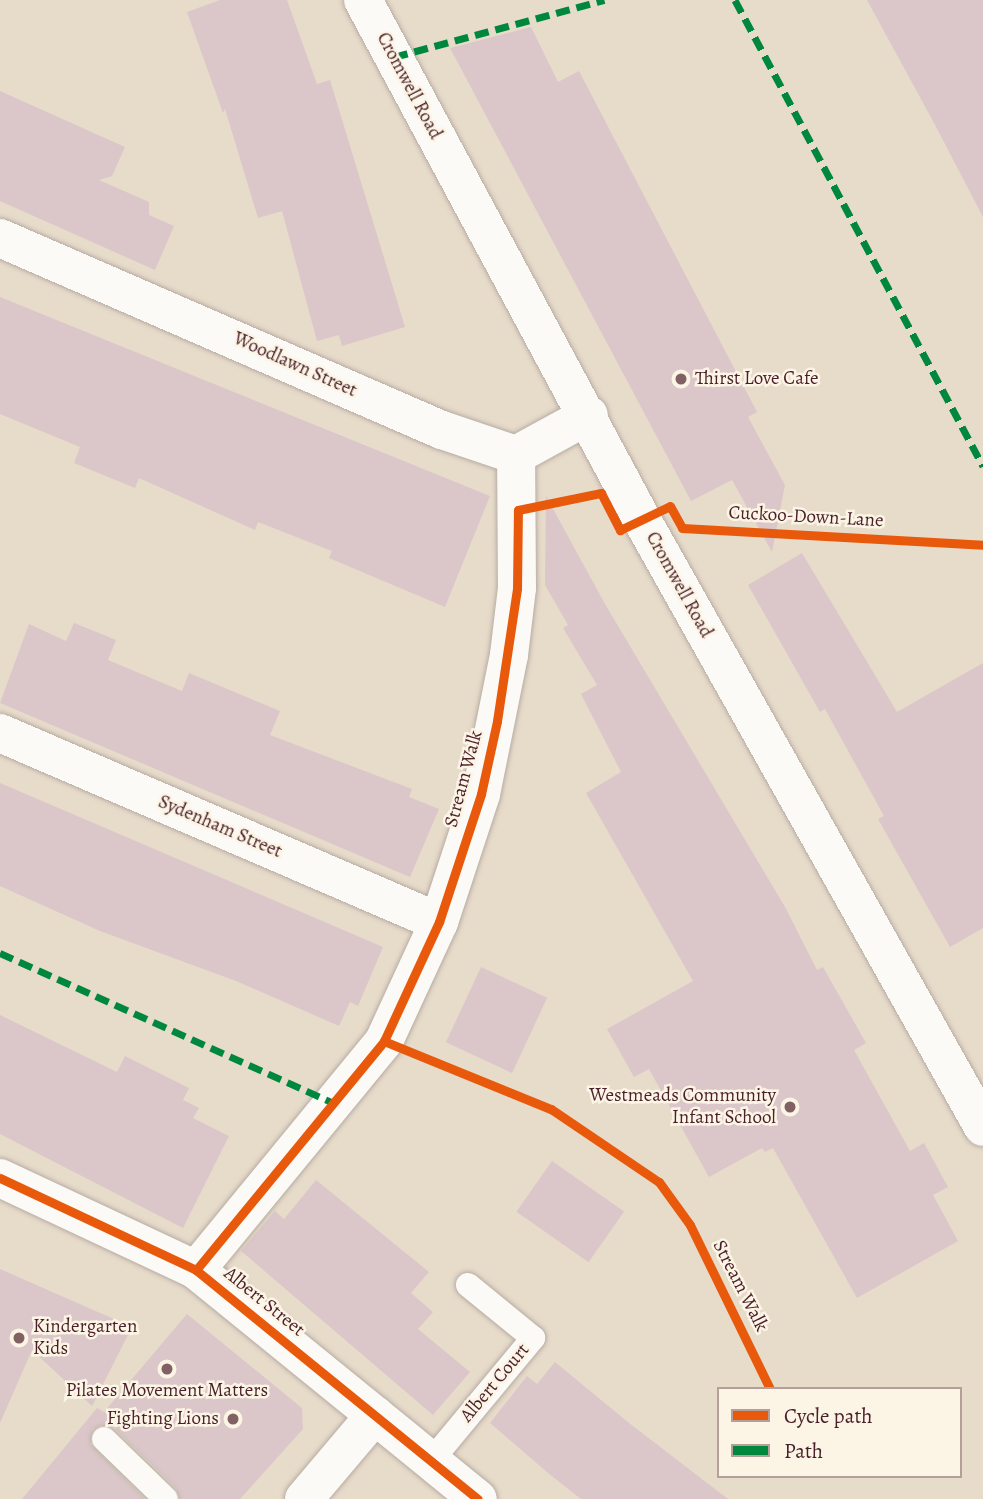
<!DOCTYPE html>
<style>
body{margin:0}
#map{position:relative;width:983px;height:1499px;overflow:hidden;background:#e7dbca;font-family:Alegreya,serif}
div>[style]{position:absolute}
.building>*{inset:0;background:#dbc7c9;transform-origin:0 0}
.roads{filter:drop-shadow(0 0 2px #b7aca2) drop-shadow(0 0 2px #b7aca2)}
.service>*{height:24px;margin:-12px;padding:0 12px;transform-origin:12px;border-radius:12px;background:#fbfaf7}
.minor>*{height:38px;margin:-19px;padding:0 19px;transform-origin:19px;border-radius:19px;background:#fbfaf7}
.quiet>*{height:7px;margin-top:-3.5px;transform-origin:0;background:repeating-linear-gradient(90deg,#00873e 0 14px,transparent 0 21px)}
.cycleway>*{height:9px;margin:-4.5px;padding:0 4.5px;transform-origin:4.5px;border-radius:4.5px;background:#e8590c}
.dots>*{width:19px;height:19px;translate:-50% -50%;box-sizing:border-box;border:4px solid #fcf5e5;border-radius:50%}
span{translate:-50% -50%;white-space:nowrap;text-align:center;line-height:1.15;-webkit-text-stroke:5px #fcf5e5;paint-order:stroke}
.street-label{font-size:19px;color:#4a1f2b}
.poi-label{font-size:19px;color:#4a1f2b}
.left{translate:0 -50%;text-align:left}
.right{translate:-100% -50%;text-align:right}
.legend{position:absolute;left:717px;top:1387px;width:245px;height:91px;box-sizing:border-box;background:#fcf5e5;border:2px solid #b59f9b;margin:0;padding:9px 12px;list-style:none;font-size:21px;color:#4a1f2b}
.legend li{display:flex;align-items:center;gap:14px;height:35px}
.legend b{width:35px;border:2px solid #b59f9b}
</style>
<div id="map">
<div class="building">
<div style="clip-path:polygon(220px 0,287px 0,317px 84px,330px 80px,405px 327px,342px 346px,339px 335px,317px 341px,282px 211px,258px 218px,225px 109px,223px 113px,187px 12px)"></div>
<div style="clip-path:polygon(867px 0,983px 0,983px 217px,934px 123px)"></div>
<div style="clip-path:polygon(531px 27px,558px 82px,579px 71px,757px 412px,748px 417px,785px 485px,772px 552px,732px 480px,691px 501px,450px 48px)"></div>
<div style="clip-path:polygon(0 91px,125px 147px,112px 176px,99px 180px,149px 202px,149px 215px,174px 226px,155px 270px,0 201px)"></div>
<div style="clip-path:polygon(0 297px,490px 496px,445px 607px,329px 558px,332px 551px,258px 522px,255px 530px,139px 478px,135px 488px,74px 463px,80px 447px,0 414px)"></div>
<div style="clip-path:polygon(546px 496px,605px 604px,785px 907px,817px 970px,823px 967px,866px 1043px,854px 1050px,910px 1151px,924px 1143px,948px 1187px,933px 1195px,958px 1241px,857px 1298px,773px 1148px,765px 1152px,762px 1148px,709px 1177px,649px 1069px,634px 1077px,607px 1029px,693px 981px,586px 793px,621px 772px,581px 694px,597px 685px,563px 628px,568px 625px,545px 585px)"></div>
<div style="clip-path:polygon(802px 553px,897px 712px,983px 663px,983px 928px,950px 947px,878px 819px,884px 816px,825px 709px,820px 712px,748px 585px)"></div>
<div style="clip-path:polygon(74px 623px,116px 640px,108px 660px,182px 691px,189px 673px,280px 711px,270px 735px,412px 789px,409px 797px,439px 809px,410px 877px,0 703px,29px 624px,66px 641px)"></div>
<div style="clip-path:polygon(0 783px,383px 947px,358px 1006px,350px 1002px,339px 1026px,236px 981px,100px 931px,0 886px)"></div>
<div style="left:481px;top:967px;width:73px;height:83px;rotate:25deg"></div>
<div style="clip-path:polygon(0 1015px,117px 1072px,125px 1056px,189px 1088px,183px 1100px,199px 1108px,193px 1118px,229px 1136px,183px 1228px,0 1134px)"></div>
<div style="left:552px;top:1161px;width:88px;height:62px;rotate:35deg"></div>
<div style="clip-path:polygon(316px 1180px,429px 1272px,411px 1293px,433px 1312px,418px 1329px,470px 1372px,433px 1415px,241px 1251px,275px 1211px,284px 1219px)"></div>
<div style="clip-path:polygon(0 1269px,132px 1327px,92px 1406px,32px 1350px,0 1423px)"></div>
<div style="clip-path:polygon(187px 1314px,302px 1408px,303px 1429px,240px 1499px,180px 1499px,176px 1488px,114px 1428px,101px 1425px,93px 1429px,90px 1444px,145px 1499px,22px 1499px,97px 1408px,104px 1412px)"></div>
<div style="clip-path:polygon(555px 1362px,629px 1423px,728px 1499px,581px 1499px,548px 1473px,490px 1423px,527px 1376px,537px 1384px)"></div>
</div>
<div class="roads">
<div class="service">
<div style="left:104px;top:1439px;width:86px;rotate:44.1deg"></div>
<div style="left:431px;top:1461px;width:160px;rotate:-50.3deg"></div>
<div style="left:533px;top:1338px;width:84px;rotate:-140.8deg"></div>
</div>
<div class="minor">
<div style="left:363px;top:0;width:590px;rotate:61.78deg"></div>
<div style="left:642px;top:520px;width:696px;rotate:60.67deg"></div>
<div style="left:0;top:238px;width:482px;rotate:23.5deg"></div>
<div style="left:442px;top:430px;width:78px;rotate:18.7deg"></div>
<div style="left:516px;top:455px;width:83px;rotate:-28.7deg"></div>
<div style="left:0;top:733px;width:478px;rotate:23.3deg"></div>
<div style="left:0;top:1178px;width:217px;rotate:25.1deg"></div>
<div style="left:196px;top:1270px;width:363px;rotate:39.1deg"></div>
<div style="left:196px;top:1270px;width:296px;rotate:-50.6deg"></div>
<div style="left:384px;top:1041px;width:131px;rotate:-65.2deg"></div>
<div style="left:439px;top:922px;width:135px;rotate:-71.8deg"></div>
<div style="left:481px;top:794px;width:142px;rotate:-78.6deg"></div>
<div style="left:509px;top:655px;width:67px;rotate:-83.2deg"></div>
<div style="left:517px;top:588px;width:133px;rotate:-90.4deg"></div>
<div style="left:304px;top:1499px;width:110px;rotate:-49.8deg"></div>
</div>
</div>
<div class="quiet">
<div style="left:735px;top:0;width:528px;rotate:61.98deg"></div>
<div style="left:394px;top:57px;width:218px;rotate:-15.2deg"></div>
<div style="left:0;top:953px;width:365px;rotate:24.2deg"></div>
</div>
<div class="cycleway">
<div style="left:384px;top:1041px;width:180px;rotate:22.2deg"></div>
<div style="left:551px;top:1109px;width:130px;rotate:34.1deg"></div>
<div style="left:659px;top:1182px;width:53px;rotate:54.2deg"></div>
<div style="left:690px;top:1225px;width:182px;rotate:64deg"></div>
<div style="left:0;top:1178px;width:217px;rotate:25.1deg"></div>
<div style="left:196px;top:1270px;width:363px;rotate:39.1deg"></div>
<div style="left:196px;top:1270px;width:296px;rotate:-50.6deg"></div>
<div style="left:384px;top:1041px;width:131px;rotate:-65.2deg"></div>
<div style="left:439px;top:922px;width:135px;rotate:-71.8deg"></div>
<div style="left:481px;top:794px;width:75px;rotate:-77.6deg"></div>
<div style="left:497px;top:721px;width:134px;rotate:-81.4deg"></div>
<div style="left:517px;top:588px;width:78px;rotate:-89.3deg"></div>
<div style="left:518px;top:510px;width:85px;rotate:-11.6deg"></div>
<div style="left:601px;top:493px;width:42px;rotate:62.8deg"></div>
<div style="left:620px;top:530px;width:55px;rotate:-25.6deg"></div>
<div style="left:670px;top:506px;width:25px;rotate:61deg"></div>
<div style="left:682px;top:528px;width:301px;rotate:3.2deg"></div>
</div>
<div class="dots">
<div style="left:681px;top:379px;background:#816163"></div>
<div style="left:790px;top:1107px;background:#816163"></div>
<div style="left:19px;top:1338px;background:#816163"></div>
<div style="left:167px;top:1369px;background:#816163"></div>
<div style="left:233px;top:1419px;background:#816163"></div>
</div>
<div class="street-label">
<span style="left:409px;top:86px;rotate:62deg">Cromwell Road</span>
<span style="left:295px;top:365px;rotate:24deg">Woodlawn Street</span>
<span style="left:806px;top:517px;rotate:3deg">Cuckoo-Down-Lane</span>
<span style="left:679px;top:585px;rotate:61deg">Cromwell Road</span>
<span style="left:464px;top:779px;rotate:-75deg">Stream Walk</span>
<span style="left:220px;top:827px;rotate:23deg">Sydenham Street</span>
<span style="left:740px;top:1286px;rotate:63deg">Stream Walk</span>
<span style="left:264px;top:1302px;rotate:39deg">Albert Street</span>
<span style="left:495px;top:1383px;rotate:-50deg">Albert Court</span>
</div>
<div class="poi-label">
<span class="left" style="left:695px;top:379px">Thirst Love Cafe</span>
<span class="right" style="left:776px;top:1107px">Westmeads Community<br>Infant School</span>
<span class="left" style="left:33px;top:1338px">Kindergarten<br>Kids</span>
<span style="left:167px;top:1391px">Pilates Movement Matters</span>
<span class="right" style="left:219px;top:1419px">Fighting Lions</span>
</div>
<ul class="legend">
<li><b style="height:9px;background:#e8590c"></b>Cycle path</li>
<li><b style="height:9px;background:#00873e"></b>Path</li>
</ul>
</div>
